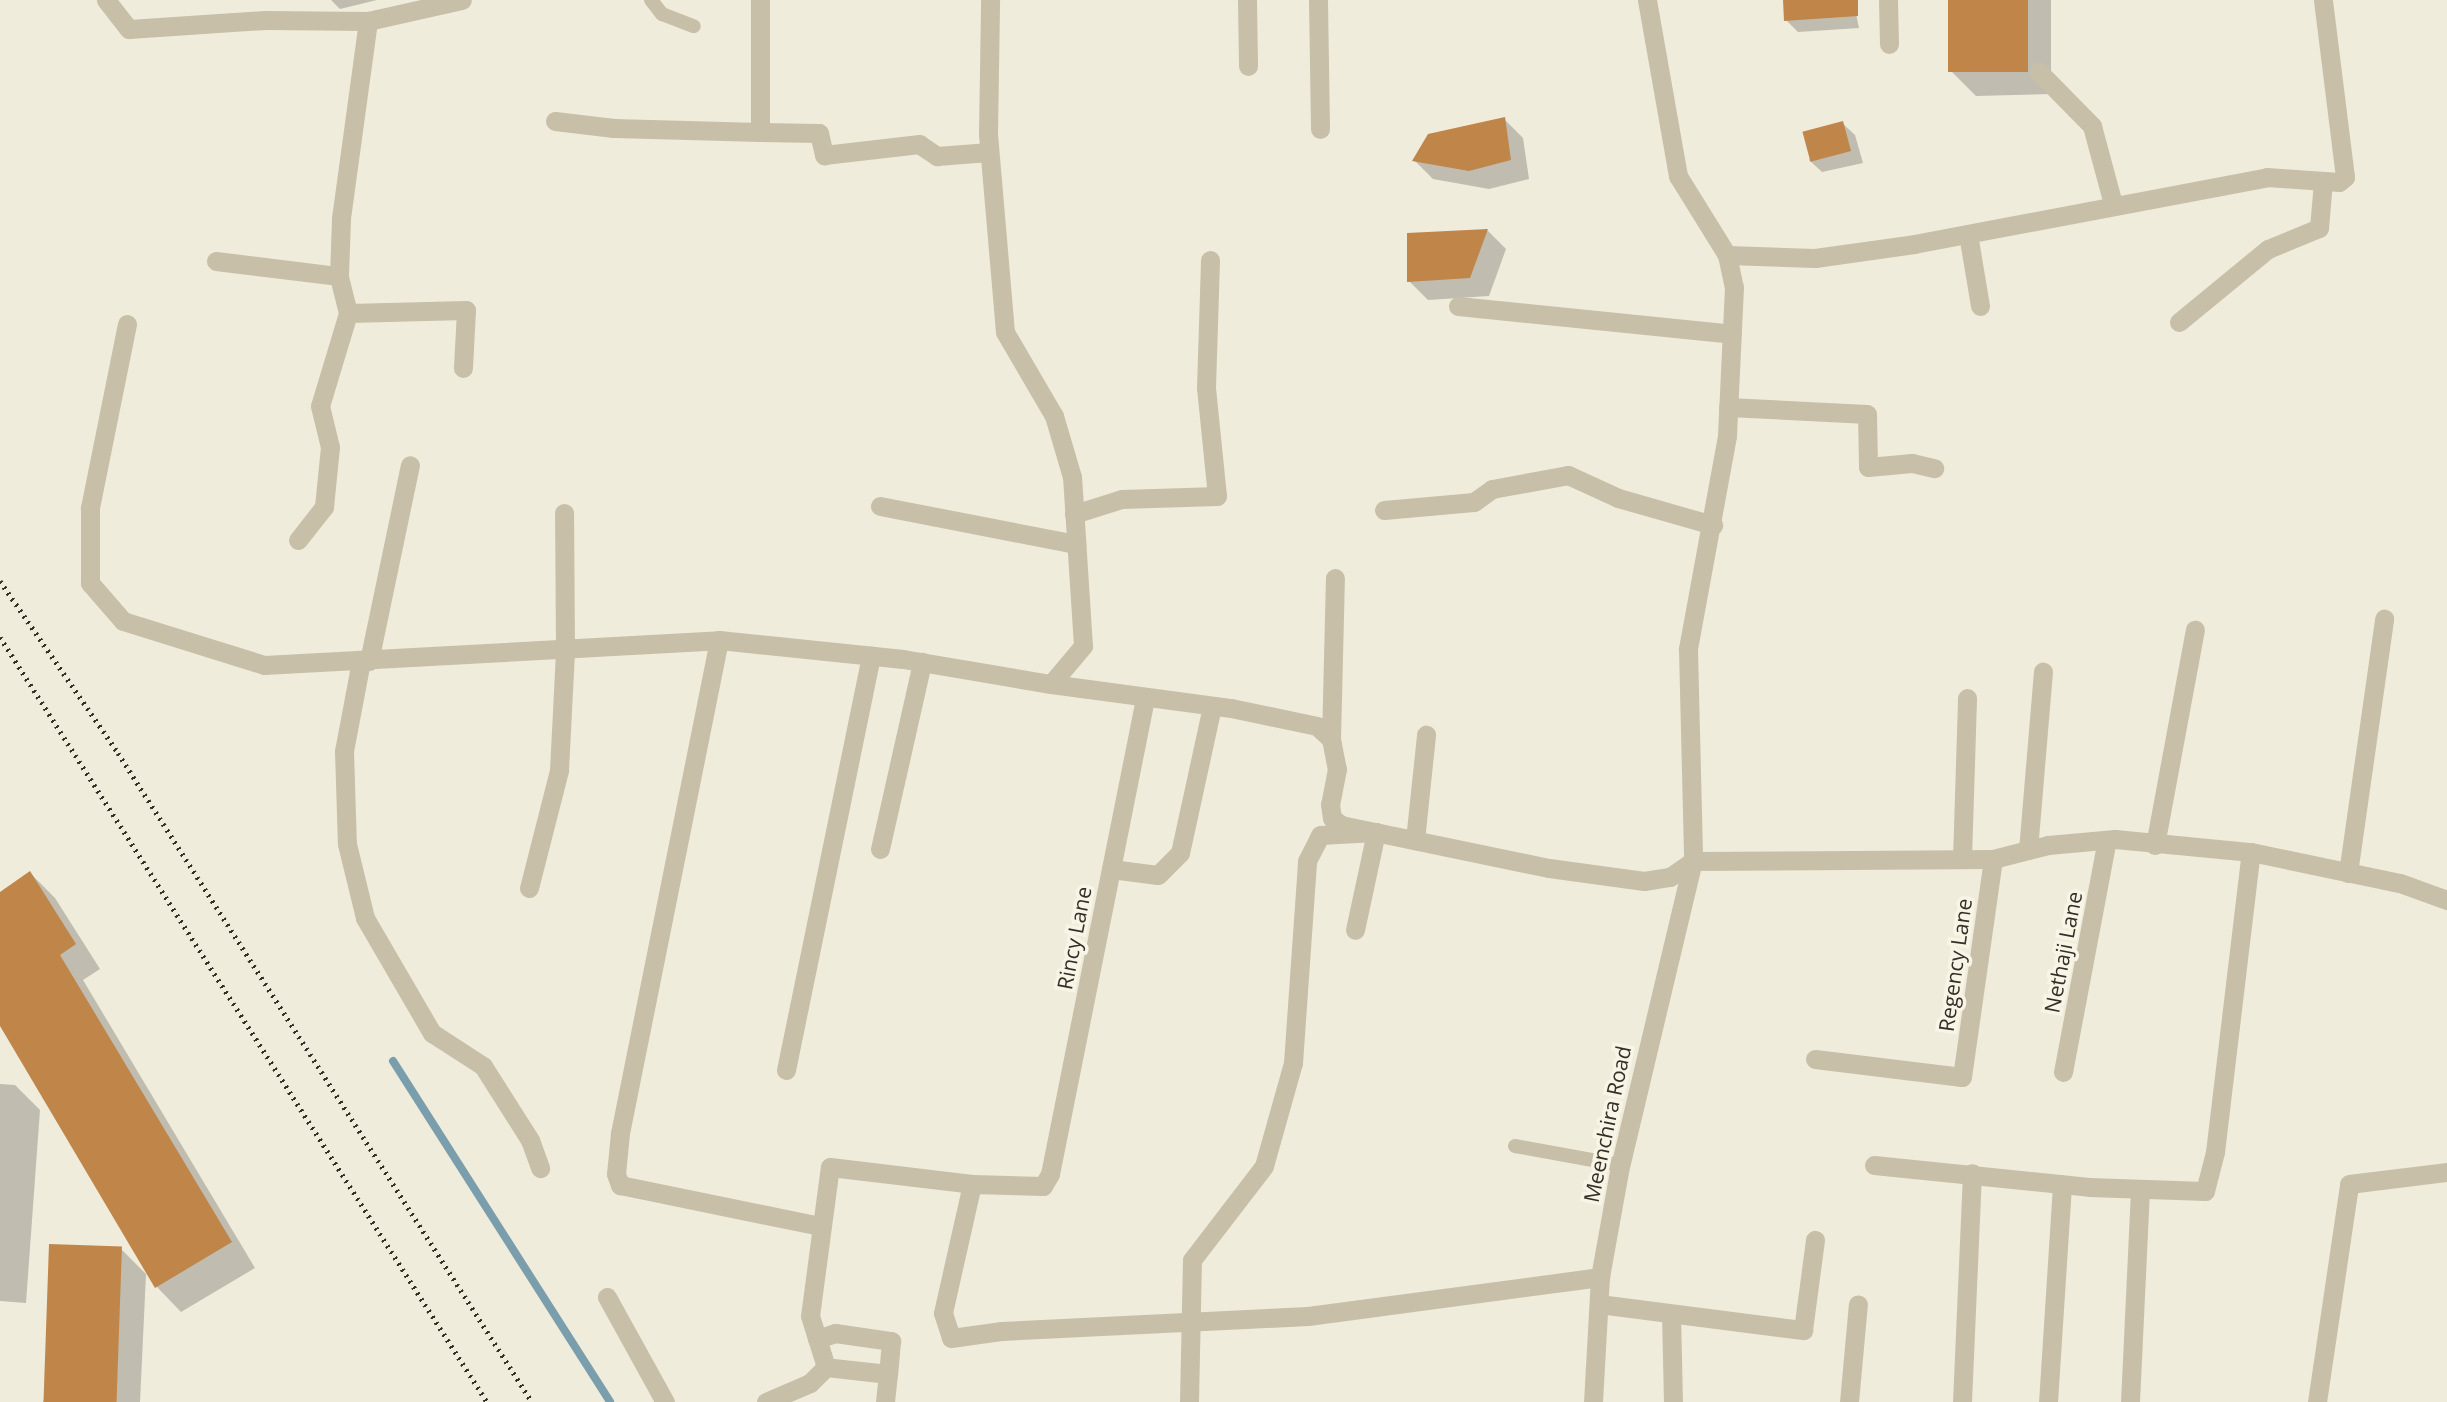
<!DOCTYPE html>
<style>
body{margin:0}
#map{position:relative;width:2447px;height:1402px;overflow:hidden;background:#f0ecdb;font-family:"Open Sans",sans-serif}
div>[style]{position:absolute}
.shadow>*{inset:0;background:#0003}
.stream>*{height:8px;margin:-4px;padding:0 4px;transform-origin:4px;border-radius:4px;background:#7b9eac}
.building>*{inset:0;background:#c08549;transform-origin:0 0}
.service>*{height:14px;margin:-7px;padding:0 7px;transform-origin:7px;border-radius:7px;background:#c8bfa8}
.minor>*{height:19px;margin:-9.5px;padding:0 9.5px;transform-origin:9.5px;border-radius:9.5px;background:#c8bfa8}
.rail>*{height:5px;margin-top:-2.5px;transform-origin:0;background:repeating-linear-gradient(90deg,#352f28 0 2px,transparent 0 7px)}
span{translate:-50% -50%;white-space:nowrap;text-align:center;line-height:1.15;-webkit-text-stroke:7px #f8f5e7;paint-order:stroke}
.street-label{font-size:21px;color:#352f28}
</style>
<div id="map">
<div class="shadow">
<div style="clip-path:polygon(331px 0,377px 0,340px 9px)"></div>
<div style="clip-path:polygon(1784px 0,1853px 0,1859px 28px,1798px 32px,1786px 20px)"></div>
<div style="clip-path:polygon(1949px 0,2051px 0,2051px 94px,1976px 96px,1951px 71px)"></div>
<div style="clip-path:polygon(1504px 119px,1523px 138px,1529px 179px,1489px 189px,1433px 179px,1414px 160px)"></div>
<div style="clip-path:polygon(1842px 123px,1855px 135px,1863px 163px,1822px 172px,1809px 160px)"></div>
<div style="clip-path:polygon(1488px 231px,1506px 249px,1489px 296px,1428px 300px,1409px 281px,1409px 235px)"></div>
<div style="clip-path:polygon(30px 873px,55px 898px,100px 969px,83px 980px,255px 1268px,181px 1312px,157px 1287px,0 1023px,0 894px)"></div>
<div style="clip-path:polygon(0 1084px,15px 1085px,40px 1110px,26px 1303px,0 1301px)"></div>
<div style="clip-path:polygon(121px 1249px,146px 1274px,140px 1402px,43px 1402px)"></div>
</div>
<div class="stream">
<div style="left:393px;top:1061px;width:404px;rotate:57.5deg"></div>
</div>
<div class="building">
<div style="clip-path:polygon(1783px 0,1858px 0,1858px 16px,1784px 21px)"></div>
<div style="left:1948px;top:0;width:80px;height:72px"></div>
<div style="clip-path:polygon(1505px 117px,1511px 160px,1469px 171px,1412px 161px,1428px 134px)"></div>
<div style="left:1843px;top:121px;width:31px;height:42px;rotate:75deg"></div>
<div style="clip-path:polygon(1488px 229px,1470px 278px,1407px 282px,1407px 233px)"></div>
<div style="clip-path:polygon(30px 871px,76px 944px,60px 955px,232px 1242px,155px 1288px,0 1026px,0 892px)"></div>
<div style="left:49px;top:1244px;width:73px;height:158px;rotate:2deg"></div>
</div>
<div class="service">
<div style="left:651px;top:0;width:18px;rotate:52deg"></div>
<div style="left:662px;top:14px;width:34px;rotate:21deg"></div>
<div style="left:1515px;top:1146px;width:107px;rotate:10.3deg"></div>
</div>
<div class="minor">
<div style="left:106px;top:0;width:37px;rotate:52deg"></div>
<div style="left:129px;top:29px;width:137px;rotate:-3.8deg"></div>
<div style="left:266px;top:20px;width:102px;rotate:0.6deg"></div>
<div style="left:368px;top:21px;width:96px;rotate:-12.6deg"></div>
<div style="left:1247px;top:0;width:66px;rotate:89.1deg"></div>
<div style="left:1318px;top:0;width:129px;rotate:89.1deg"></div>
<div style="left:1647px;top:0;width:179px;rotate:80deg"></div>
<div style="left:1678px;top:176px;width:93px;rotate:58.2deg"></div>
<div style="left:1727px;top:255px;width:33px;rotate:78deg"></div>
<div style="left:1734px;top:287px;width:149px;rotate:92.7deg"></div>
<div style="left:1727px;top:436px;width:217px;rotate:100.4deg"></div>
<div style="left:1688px;top:649px;width:212px;rotate:88.6deg"></div>
<div style="left:1693px;top:861px;width:300px;rotate:-0.4deg"></div>
<div style="left:1993px;top:859px;width:57px;rotate:-14.3deg"></div>
<div style="left:2048px;top:845px;width:67px;rotate:-5.1deg"></div>
<div style="left:2115px;top:839px;width:137px;rotate:5.5deg"></div>
<div style="left:2251px;top:852px;width:152px;rotate:11.8deg"></div>
<div style="left:2400px;top:883px;width:50px;rotate:19.9deg"></div>
<div style="left:1888px;top:0;width:44px;rotate:88.7deg"></div>
<div style="left:2039px;top:72px;width:76px;rotate:45.5deg"></div>
<div style="left:2092px;top:126px;width:81px;rotate:74.9deg"></div>
<div style="left:555px;top:121px;width:59px;rotate:6.8deg"></div>
<div style="left:614px;top:128px;width:146px;rotate:1.6deg"></div>
<div style="left:760px;top:132px;width:132px;rotate:-90deg"></div>
<div style="left:760px;top:132px;width:59px;rotate:1deg"></div>
<div style="left:819px;top:133px;width:23px;rotate:77deg"></div>
<div style="left:824px;top:155px;width:96px;rotate:-6.6deg"></div>
<div style="left:919px;top:144px;width:22px;rotate:34deg"></div>
<div style="left:937px;top:156px;width:52px;rotate:-4.4deg"></div>
<div style="left:1968px;top:234px;width:73px;rotate:80.5deg"></div>
<div style="left:1727px;top:255px;width:88px;rotate:2deg"></div>
<div style="left:1815px;top:258px;width:100px;rotate:-8deg"></div>
<div style="left:1914px;top:244px;width:359px;rotate:-10.7deg"></div>
<div style="left:2267px;top:177px;width:72px;rotate:4deg"></div>
<div style="left:2339px;top:182px;width:8px;rotate:-40deg"></div>
<div style="left:2345px;top:177px;width:178px;rotate:-97.1deg"></div>
<div style="left:216px;top:261px;width:124px;rotate:7deg"></div>
<div style="left:1458px;top:306px;width:275px;rotate:5.8deg"></div>
<div style="left:348px;top:313px;width:118px;rotate:-1.5deg"></div>
<div style="left:466px;top:310px;width:58px;rotate:93deg"></div>
<div style="left:2179px;top:322px;width:115px;rotate:-39.4deg"></div>
<div style="left:2268px;top:249px;width:55px;rotate:-22.4deg"></div>
<div style="left:2319px;top:228px;width:47px;rotate:-85.1deg"></div>
<div style="left:127px;top:324px;width:188px;rotate:101.4deg"></div>
<div style="left:90px;top:508px;width:75px;rotate:90deg"></div>
<div style="left:90px;top:583px;width:50px;rotate:49deg"></div>
<div style="left:123px;top:621px;width:148px;rotate:17.3deg"></div>
<div style="left:264px;top:665px;width:456px;rotate:-3.1deg"></div>
<div style="left:719px;top:640px;width:185px;rotate:5.9deg"></div>
<div style="left:903px;top:659px;width:150px;rotate:9.6deg"></div>
<div style="left:1051px;top:684px;width:50px;rotate:-49.9deg"></div>
<div style="left:1083px;top:646px;width:169px;rotate:-93.7deg"></div>
<div style="left:1072px;top:477px;width:64px;rotate:-106.4deg"></div>
<div style="left:1054px;top:416px;width:97px;rotate:-120.3deg"></div>
<div style="left:1005px;top:332px;width:199px;rotate:-94.9deg"></div>
<div style="left:988px;top:134px;width:134px;rotate:-89.1deg"></div>
<div style="left:1728px;top:407px;width:139px;rotate:2.9deg"></div>
<div style="left:1867px;top:414px;width:53px;rotate:88.9deg"></div>
<div style="left:1868px;top:467px;width:44px;rotate:-5.2deg"></div>
<div style="left:1912px;top:463px;width:23px;rotate:13deg"></div>
<div style="left:880px;top:506px;width:200px;rotate:11deg"></div>
<div style="left:1384px;top:510px;width:90px;rotate:-5.1deg"></div>
<div style="left:1474px;top:502px;width:22px;rotate:-36deg"></div>
<div style="left:1492px;top:489px;width:77px;rotate:-10.4deg"></div>
<div style="left:1568px;top:475px;width:55px;rotate:24.7deg"></div>
<div style="left:1618px;top:498px;width:99px;rotate:15.9deg"></div>
<div style="left:1074px;top:514px;width:50px;rotate:-17.4deg"></div>
<div style="left:1122px;top:499px;width:95px;rotate:-1.8deg"></div>
<div style="left:1217px;top:496px;width:109px;rotate:-95.8deg"></div>
<div style="left:1206px;top:388px;width:128px;rotate:-88.2deg"></div>
<div style="left:298px;top:540px;width:42px;rotate:-51.8deg"></div>
<div style="left:324px;top:507px;width:60px;rotate:-84.3deg"></div>
<div style="left:330px;top:447px;width:42px;rotate:-103.7deg"></div>
<div style="left:320px;top:406px;width:97px;rotate:-73.2deg"></div>
<div style="left:348px;top:313px;width:38px;rotate:-104deg"></div>
<div style="left:339px;top:276px;width:58px;rotate:-88deg"></div>
<div style="left:341px;top:218px;width:199px;rotate:-82.2deg"></div>
<div style="left:719px;top:640px;width:503px;rotate:101.35deg"></div>
<div style="left:620px;top:1133px;width:41px;rotate:95.6deg"></div>
<div style="left:616px;top:1174px;width:12px;rotate:70deg"></div>
<div style="left:620px;top:1185px;width:203px;rotate:11.6deg"></div>
<div style="left:361px;top:661px;width:92px;rotate:100.7deg"></div>
<div style="left:344px;top:751px;width:93px;rotate:88.2deg"></div>
<div style="left:347px;top:844px;width:76px;rotate:76.3deg"></div>
<div style="left:365px;top:918px;width:133px;rotate:59.8deg"></div>
<div style="left:432px;top:1033px;width:61px;rotate:32.9deg"></div>
<div style="left:483px;top:1066px;width:88px;rotate:57.6deg"></div>
<div style="left:530px;top:1140px;width:30px;rotate:70deg"></div>
<div style="left:369px;top:661px;width:200px;rotate:-78.2deg"></div>
<div style="left:1051px;top:684px;width:182px;rotate:7.6deg"></div>
<div style="left:1231px;top:708px;width:88px;rotate:11.8deg"></div>
<div style="left:1317px;top:726px;width:19px;rotate:43deg"></div>
<div style="left:1331px;top:739px;width:31px;rotate:79deg"></div>
<div style="left:1337px;top:769px;width:36px;rotate:101deg"></div>
<div style="left:1330px;top:804px;width:14px;rotate:82deg"></div>
<div style="left:1332px;top:818px;width:11px;rotate:38deg"></div>
<div style="left:1341px;top:825px;width:212px;rotate:11.7deg"></div>
<div style="left:1549px;top:868px;width:96px;rotate:7.8deg"></div>
<div style="left:1644px;top:881px;width:26px;rotate:-9deg"></div>
<div style="left:1670px;top:877px;width:28px;rotate:-35deg"></div>
<div style="left:1331px;top:739px;width:161px;rotate:-88.6deg"></div>
<div style="left:1415px;top:840px;width:106px;rotate:-84deg"></div>
<div style="left:2155px;top:845px;width:219px;rotate:-79.5deg"></div>
<div style="left:880px;top:849px;width:192px;rotate:-77.3deg"></div>
<div style="left:2028px;top:850px;width:179px;rotate:-85.2deg"></div>
<div style="left:1962px;top:859px;width:161px;rotate:-88.2deg"></div>
<div style="left:1111px;top:869px;width:47px;rotate:7.3deg"></div>
<div style="left:1158px;top:875px;width:31px;rotate:-45deg"></div>
<div style="left:1180px;top:853px;width:150px;rotate:-77.7deg"></div>
<div style="left:2348px;top:873px;width:257px;rotate:-81.9deg"></div>
<div style="left:529px;top:888px;width:122px;rotate:-75.7deg"></div>
<div style="left:559px;top:770px;width:120px;rotate:-87.1deg"></div>
<div style="left:565px;top:650px;width:137px;rotate:-90.4deg"></div>
<div style="left:1815px;top:1059px;width:148px;rotate:7deg"></div>
<div style="left:1962px;top:1077px;width:220px;rotate:-81.9deg"></div>
<div style="left:786px;top:1070px;width:423px;rotate:-78.4deg"></div>
<div style="left:2063px;top:1072px;width:236px;rotate:-79.3deg"></div>
<div style="left:1874px;top:1165px;width:216px;rotate:5.8deg"></div>
<div style="left:2089px;top:1187px;width:116px;rotate:2deg"></div>
<div style="left:2205px;top:1191px;width:40px;rotate:-75.6deg"></div>
<div style="left:2215px;top:1152px;width:302px;rotate:-83.2deg"></div>
<div style="left:972px;top:1184px;width:132px;rotate:102.7deg"></div>
<div style="left:943px;top:1313px;width:26px;rotate:72deg"></div>
<div style="left:951px;top:1338px;width:50px;rotate:-8deg"></div>
<div style="left:1001px;top:1331px;width:307px;rotate:-2.8deg"></div>
<div style="left:1308px;top:1316px;width:295px;rotate:-7.6deg"></div>
<div style="left:607px;top:1297px;width:120px;rotate:61.1deg"></div>
<div style="left:1599px;top:1304px;width:206px;rotate:7.3deg"></div>
<div style="left:1803px;top:1330px;width:91px;rotate:-82.4deg"></div>
<div style="left:1671px;top:1314px;width:88px;rotate:88.7deg"></div>
<div style="left:817px;top:1339px;width:19px;rotate:-18deg"></div>
<div style="left:835px;top:1333px;width:57px;rotate:8.1deg"></div>
<div style="left:891px;top:1341px;width:33px;rotate:95deg"></div>
<div style="left:766px;top:1402px;width:48px;rotate:-23.4deg"></div>
<div style="left:810px;top:1383px;width:23px;rotate:-45deg"></div>
<div style="left:885px;top:1402px;width:28px;rotate:-84deg"></div>
<div style="left:888px;top:1374px;width:62px;rotate:-173.6deg"></div>
<div style="left:826px;top:1367px;width:53px;rotate:-107.4deg"></div>
<div style="left:810px;top:1316px;width:150px;rotate:-82.4deg"></div>
<div style="left:830px;top:1167px;width:143px;rotate:6.8deg"></div>
<div style="left:972px;top:1184px;width:71px;rotate:1.6deg"></div>
<div style="left:1043px;top:1186px;width:14px;rotate:-60deg"></div>
<div style="left:1050px;top:1174px;width:486px;rotate:-78.7deg"></div>
<div style="left:1189px;top:1402px;width:142px;rotate:-88.8deg"></div>
<div style="left:1192px;top:1260px;width:118px;rotate:-52.5deg"></div>
<div style="left:1264px;top:1166px;width:107px;rotate:-74.3deg"></div>
<div style="left:1293px;top:1063px;width:202px;rotate:-86deg"></div>
<div style="left:1307px;top:861px;width:29px;rotate:-63deg"></div>
<div style="left:1320px;top:835px;width:56px;rotate:-3.1deg"></div>
<div style="left:1376px;top:832px;width:100px;rotate:102.1deg"></div>
<div style="left:1593px;top:1402px;width:125px;rotate:-86.8deg"></div>
<div style="left:1600px;top:1277px;width:108px;rotate:-79.8deg"></div>
<div style="left:1619px;top:1171px;width:319px;rotate:-76.6deg"></div>
<div style="left:1849px;top:1402px;width:98px;rotate:-84.8deg"></div>
<div style="left:1962px;top:1402px;width:229px;rotate:-87.5deg"></div>
<div style="left:2048px;top:1402px;width:218px;rotate:-86.3deg"></div>
<div style="left:2130px;top:1402px;width:213px;rotate:-87.3deg"></div>
<div style="left:2317px;top:1402px;width:220px;rotate:-81.6deg"></div>
<div style="left:2349px;top:1184px;width:99px;rotate:-7deg"></div>
</div>
<div class="rail">
<div style="left:0;top:581px;width:209px;rotate:55.5deg"></div>
<div style="left:118px;top:753px;width:770px;rotate:57.47deg"></div>
<div style="left:0;top:637px;width:907px;rotate:57.52deg"></div>
</div>
<div class="street-label">
<span style="left:1074px;top:938px;rotate:-79deg">Rincy Lane</span>
<span style="left:2063px;top:952px;rotate:-79deg">Nethaji Lane</span>
<span style="left:1955px;top:965px;rotate:-82deg">Regency Lane</span>
<span style="left:1607px;top:1124px;rotate:-78deg">Meenchira Road</span>
</div>
</div>
